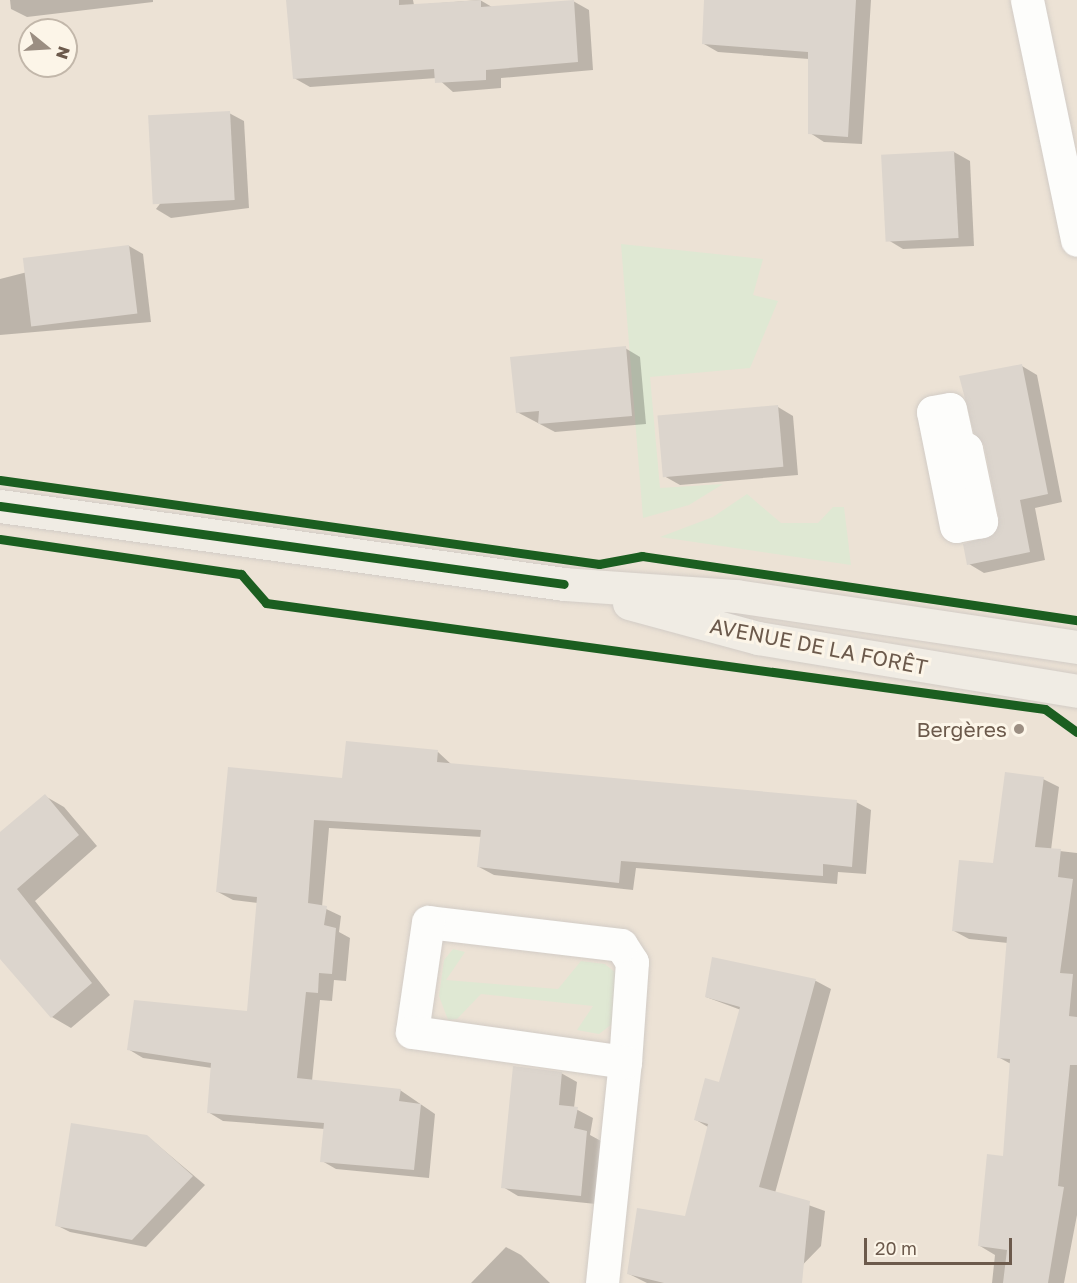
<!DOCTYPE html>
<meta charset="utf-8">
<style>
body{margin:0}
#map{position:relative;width:1077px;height:1283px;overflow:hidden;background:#f3efe7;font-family:"Golos Text",sans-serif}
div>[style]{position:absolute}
.residential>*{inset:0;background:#ece2d5}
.green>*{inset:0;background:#dfe8d3}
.shadow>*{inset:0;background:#0003}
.building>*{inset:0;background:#dcd5cd;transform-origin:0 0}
.roads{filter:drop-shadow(0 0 2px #d2ccc6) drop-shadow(0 0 2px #d2ccc6)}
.minor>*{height:33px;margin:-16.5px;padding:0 16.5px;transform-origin:16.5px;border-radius:16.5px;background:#fdfdfb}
.major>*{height:33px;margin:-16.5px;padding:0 16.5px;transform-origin:16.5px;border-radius:16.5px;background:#f0ece4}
.cycleway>*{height:9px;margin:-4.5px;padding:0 4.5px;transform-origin:4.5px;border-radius:4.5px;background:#1b5e20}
.dots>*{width:16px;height:16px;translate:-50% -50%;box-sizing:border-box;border:3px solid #fcf5e8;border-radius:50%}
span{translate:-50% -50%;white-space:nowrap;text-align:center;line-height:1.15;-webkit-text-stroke:6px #fcf5e8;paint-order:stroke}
.street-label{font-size:21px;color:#6c5a4c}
.poi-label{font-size:21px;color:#6c5a4c}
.right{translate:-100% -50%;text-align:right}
.north{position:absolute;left:18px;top:18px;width:60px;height:60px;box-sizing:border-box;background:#fcf5e8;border:2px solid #c2b7aa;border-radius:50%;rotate:108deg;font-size:16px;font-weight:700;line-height:24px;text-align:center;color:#6c5a4c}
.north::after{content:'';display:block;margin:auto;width:21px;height:27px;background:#9b8e82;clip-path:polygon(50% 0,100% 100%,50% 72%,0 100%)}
.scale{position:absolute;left:864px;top:1238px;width:148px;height:27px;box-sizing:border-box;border:3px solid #6c5a4c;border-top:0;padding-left:8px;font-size:18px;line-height:21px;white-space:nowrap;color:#6c5a4c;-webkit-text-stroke:4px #fcf5e8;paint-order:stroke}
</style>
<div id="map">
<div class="residential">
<div style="clip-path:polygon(evenodd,0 0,1077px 0,1077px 1283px,0 1283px,0 0,30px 30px,66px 30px,66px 66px,30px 66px,30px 30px)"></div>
</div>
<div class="green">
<div style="clip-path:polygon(621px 244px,763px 259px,753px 295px,778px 301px,750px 368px,650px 377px,660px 488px,723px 484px,689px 505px,643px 518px)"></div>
<div style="clip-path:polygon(747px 494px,781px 523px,818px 523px,833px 507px,844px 507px,851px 565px,660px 537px,713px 517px)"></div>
<div style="clip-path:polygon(453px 949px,465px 952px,446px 980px,558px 989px,581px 961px,605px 964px,617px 974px,612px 1024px,599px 1034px,577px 1030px,593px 1006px,481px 994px,457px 1019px,448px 1020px,439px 996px,444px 960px)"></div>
</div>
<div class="shadow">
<div style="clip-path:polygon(10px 0,153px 0,153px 2px,27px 17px,11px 9px)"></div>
<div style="clip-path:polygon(287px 0,413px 0,414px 5px,480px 0,492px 7px,573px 1px,589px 10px,593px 70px,501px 78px,501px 88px,453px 92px,437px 78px,310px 87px,294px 78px)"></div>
<div style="clip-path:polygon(705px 0,871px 0,862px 144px,824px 142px,810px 133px,809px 59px,718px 52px,704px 44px)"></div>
<div style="clip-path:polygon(229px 113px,244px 121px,249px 208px,171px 218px,156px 209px)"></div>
<div style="clip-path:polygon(954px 152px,970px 161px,974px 246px,903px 249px,888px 240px)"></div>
<div style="clip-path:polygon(129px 246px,143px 254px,151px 322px,0 335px,0 279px)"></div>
<div style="clip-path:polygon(625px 348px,640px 357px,646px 424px,555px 432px,517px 412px)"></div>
<div style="clip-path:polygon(1022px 366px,1037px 375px,1062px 502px,1035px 508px,1045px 560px,984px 573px,969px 564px,994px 537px,1001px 518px)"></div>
<div style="clip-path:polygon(778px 407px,793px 416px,798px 475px,680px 485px,664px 476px)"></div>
<div style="clip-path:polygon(438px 752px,452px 765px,856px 802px,871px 810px,866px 874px,838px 872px,837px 884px,636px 868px,633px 890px,494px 875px,479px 867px,482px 837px,329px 828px,322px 907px,341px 916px,339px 932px,350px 938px,346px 981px,334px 980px,332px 1001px,320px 1000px,312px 1081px,400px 1090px,435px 1114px,429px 1178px,336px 1169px,322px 1161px,325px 1129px,223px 1121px,208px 1112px,212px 1068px,143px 1058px,128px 1049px,249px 1013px,258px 903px,233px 900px,218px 892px,343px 779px)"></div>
<div style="clip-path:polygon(1043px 779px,1059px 787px,1051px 850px,1077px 853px,1077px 1215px,1064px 1283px,992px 1283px,995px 1255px,980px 1246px,1004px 1157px,1011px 1064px,998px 1057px,1008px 943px,969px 939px,954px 931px)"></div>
<div style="clip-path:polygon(45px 796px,64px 807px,97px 846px,35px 901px,110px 995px,71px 1028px,52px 1017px,0 958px,0 834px)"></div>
<div style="clip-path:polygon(714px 959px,816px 981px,831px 989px,775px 1193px,825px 1211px,821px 1246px,785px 1283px,647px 1283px,629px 1274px,686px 1218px,708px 1127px,696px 1120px,720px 1084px,741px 1010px,706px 997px)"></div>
<div style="clip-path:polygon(561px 1073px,577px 1082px,574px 1108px,593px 1118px,590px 1135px,601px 1141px,596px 1204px,518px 1196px,503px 1187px)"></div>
<div style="clip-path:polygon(147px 1136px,205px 1185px,146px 1247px,70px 1232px,56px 1225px)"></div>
<div style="clip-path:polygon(506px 1247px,521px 1255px,550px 1283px,471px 1283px)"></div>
</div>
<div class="building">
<div style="clip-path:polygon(286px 0,399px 0,399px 5px,481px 0,481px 7px,574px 0,578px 62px,486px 70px,486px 80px,435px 83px,434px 69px,293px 79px)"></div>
<div style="clip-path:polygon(704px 0,856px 0,848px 137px,808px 134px,808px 52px,702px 44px)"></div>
<div style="left:230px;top:111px;width:89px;height:82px;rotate:87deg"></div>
<div style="left:954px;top:151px;width:87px;height:73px;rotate:87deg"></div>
<div style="left:129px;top:245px;width:69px;height:107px;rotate:83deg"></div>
<div style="clip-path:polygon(626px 346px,632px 416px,538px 424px,539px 411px,516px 413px,510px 357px)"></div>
<div style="clip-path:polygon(1022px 364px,1048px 494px,1020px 500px,1030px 552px,967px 565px,963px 544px,993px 535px,999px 518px,984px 445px,974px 433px,959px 376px)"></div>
<div style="left:778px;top:405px;width:62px;height:121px;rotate:85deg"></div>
<div style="clip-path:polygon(346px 741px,438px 750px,437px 762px,857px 800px,852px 867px,823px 864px,823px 876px,621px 861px,619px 883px,477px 867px,481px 830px,314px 820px,308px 903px,327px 906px,324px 925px,336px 928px,332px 974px,319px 973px,318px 993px,306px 992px,297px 1078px,401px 1089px,399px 1101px,421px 1104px,414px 1170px,320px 1162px,324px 1123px,207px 1113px,211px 1063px,127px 1050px,134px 1000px,247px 1011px,257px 897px,216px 892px,228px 767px,342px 778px)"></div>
<div style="clip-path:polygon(1005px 772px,1044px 777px,1035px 847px,1061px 849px,1058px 877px,1073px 879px,1060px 973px,1073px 974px,1069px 1016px,1077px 1017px,1077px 1065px,1070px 1065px,1058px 1186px,1064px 1187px,1048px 1283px,1003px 1283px,1007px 1250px,978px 1246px,987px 1154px,1003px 1156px,1010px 1059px,997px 1058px,1007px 937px,952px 931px,959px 860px,993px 863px)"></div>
<div style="clip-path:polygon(45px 794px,79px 835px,17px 889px,92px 983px,51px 1018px,0 959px,0 832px)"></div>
<div style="clip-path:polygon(712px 957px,816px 979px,759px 1187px,810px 1201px,802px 1283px,664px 1283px,627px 1274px,637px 1208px,685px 1216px,708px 1124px,694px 1120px,705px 1078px,719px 1082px,740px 1007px,705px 997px)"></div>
<div style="clip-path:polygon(513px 1066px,562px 1072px,559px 1105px,578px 1107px,574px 1128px,587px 1131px,581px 1196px,501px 1188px)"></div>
<div style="clip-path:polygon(71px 1123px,147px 1135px,193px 1176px,132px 1240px,55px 1226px)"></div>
</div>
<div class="roads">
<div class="minor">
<div style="left:1027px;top:0;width:245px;rotate:78.2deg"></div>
<div style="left:950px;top:409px;width:42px;rotate:77.6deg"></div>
<div style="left:959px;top:450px;width:7px;rotate:-8deg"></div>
<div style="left:966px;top:449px;width:74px;rotate:78.2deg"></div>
<div style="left:981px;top:521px;width:25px;rotate:169deg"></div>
<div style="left:956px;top:526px;width:116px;rotate:-101.4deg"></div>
<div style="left:933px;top:412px;width:17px;rotate:-10deg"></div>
<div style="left:602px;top:1283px;width:222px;rotate:-84.1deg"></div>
<div style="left:625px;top:1062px;width:100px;rotate:-86deg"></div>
<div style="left:632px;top:962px;width:20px;rotate:-123deg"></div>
<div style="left:621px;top:945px;width:194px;rotate:-173.2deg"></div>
<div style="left:428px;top:922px;width:111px;rotate:98.3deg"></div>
<div style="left:412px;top:1032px;width:215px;rotate:8deg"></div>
</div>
<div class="major">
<div style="left:0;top:506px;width:569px;rotate:7.87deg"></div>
<div style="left:564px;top:584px;width:172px;rotate:4deg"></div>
<div style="left:736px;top:596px;width:345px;rotate:8.5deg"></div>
<div style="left:629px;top:603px;width:134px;rotate:15.2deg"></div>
<div style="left:758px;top:638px;width:323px;rotate:9.4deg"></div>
</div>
</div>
<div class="cycleway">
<div style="left:0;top:480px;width:605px;rotate:7.98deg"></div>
<div style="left:599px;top:564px;width:44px;rotate:-10.5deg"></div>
<div style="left:642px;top:556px;width:440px;rotate:8.4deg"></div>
<div style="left:0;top:506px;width:569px;rotate:7.87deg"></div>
<div style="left:0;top:539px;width:244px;rotate:8.3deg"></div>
<div style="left:241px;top:574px;width:38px;rotate:49deg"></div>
<div style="left:266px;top:603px;width:786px;rotate:7.75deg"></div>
<div style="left:1045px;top:709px;width:39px;rotate:36deg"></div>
</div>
<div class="dots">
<div style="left:1019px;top:729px;background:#9b8e82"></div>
</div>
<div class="street-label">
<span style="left:819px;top:646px;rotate:11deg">AVENUE DE LA FORÊT</span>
</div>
<div class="poi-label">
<span class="right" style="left:1007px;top:729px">Bergères</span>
</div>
<div class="north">N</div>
<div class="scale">20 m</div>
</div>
